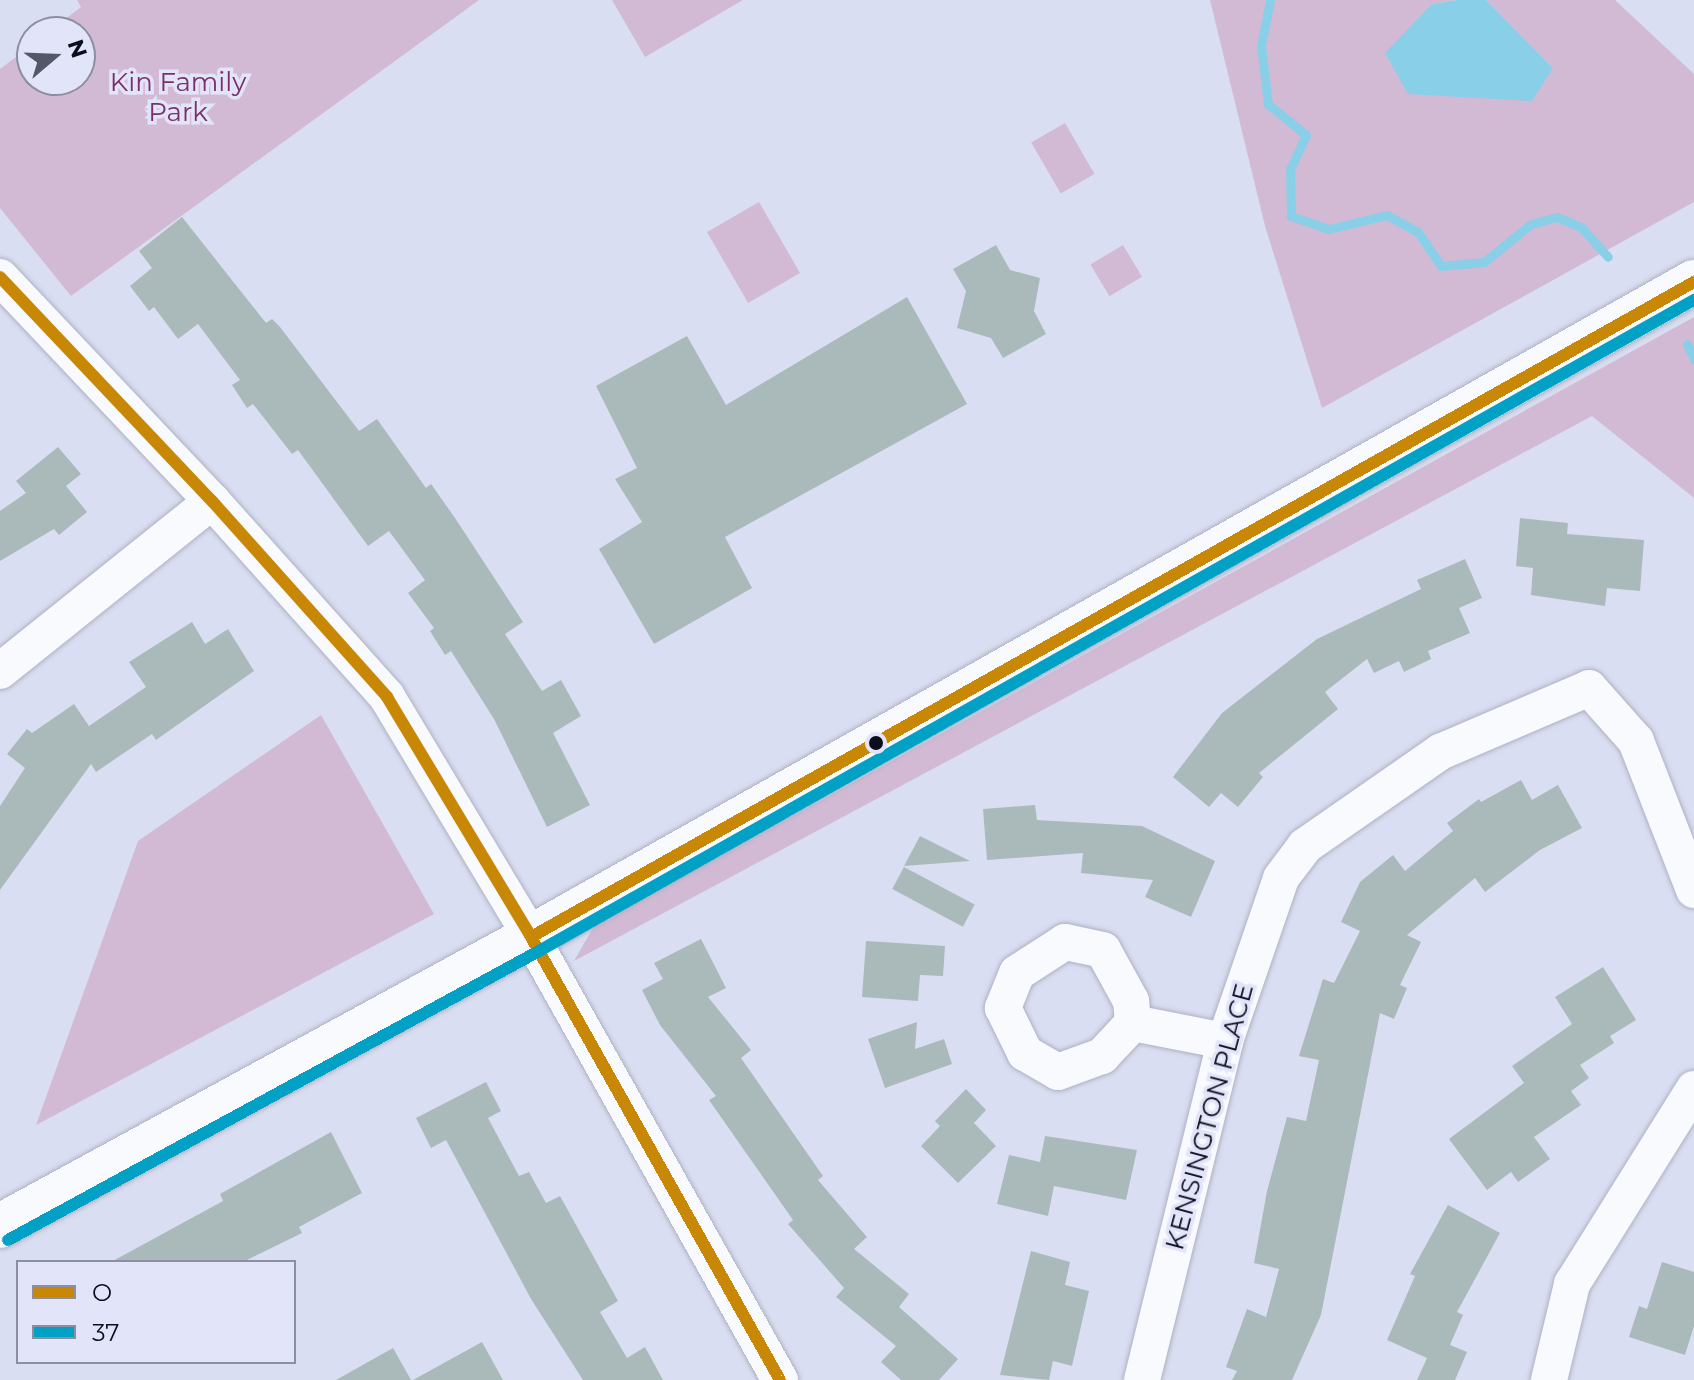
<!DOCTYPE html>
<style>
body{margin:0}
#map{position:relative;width:1694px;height:1380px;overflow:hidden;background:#dadef2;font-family:Montserrat,sans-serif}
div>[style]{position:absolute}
.green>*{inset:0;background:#d2bad5;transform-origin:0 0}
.water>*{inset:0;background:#89cfe7}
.stream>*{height:9px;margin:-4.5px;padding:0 4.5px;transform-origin:4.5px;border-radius:4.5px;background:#89cfe7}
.building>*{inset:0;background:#aababa;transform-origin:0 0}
.roads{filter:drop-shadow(0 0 2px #aeb1c2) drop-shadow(0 0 2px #aeb1c2)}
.minor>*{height:36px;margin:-18px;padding:0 18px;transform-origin:18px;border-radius:18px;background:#f9fafd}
.tertiary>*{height:44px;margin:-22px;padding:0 22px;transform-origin:22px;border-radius:22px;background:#f9fafd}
.bus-1>*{height:12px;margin:-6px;padding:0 6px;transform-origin:6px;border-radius:6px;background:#c88806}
.bus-2>*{height:12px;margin:-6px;padding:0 6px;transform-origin:6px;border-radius:6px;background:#01a1c5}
.dots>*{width:22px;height:22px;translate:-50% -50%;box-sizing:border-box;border:4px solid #e2e5f9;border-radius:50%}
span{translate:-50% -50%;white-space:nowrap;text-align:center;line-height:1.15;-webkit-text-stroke:7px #e2e5f9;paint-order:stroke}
.park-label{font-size:26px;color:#7c2f6a}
.street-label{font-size:26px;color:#0c0e1e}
.legend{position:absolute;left:16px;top:1260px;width:280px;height:104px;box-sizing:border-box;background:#e2e5f9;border:2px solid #8c8fa1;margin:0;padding:10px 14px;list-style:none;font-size:24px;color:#0c0e1e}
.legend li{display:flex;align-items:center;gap:16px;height:40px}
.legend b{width:40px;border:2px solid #8c8fa1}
.north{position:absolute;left:16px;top:16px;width:80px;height:80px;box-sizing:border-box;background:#e2e5f9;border:2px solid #8c8fa1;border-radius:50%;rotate:71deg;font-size:22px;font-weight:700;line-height:32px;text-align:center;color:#0c0e1e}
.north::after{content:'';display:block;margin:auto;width:28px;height:36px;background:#545768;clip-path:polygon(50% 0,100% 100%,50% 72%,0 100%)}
</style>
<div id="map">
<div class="green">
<div style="clip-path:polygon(77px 0,479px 0,71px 296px,0 208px,0 69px,32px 45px,32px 80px,80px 80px,80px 32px,48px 32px,81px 7px)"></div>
<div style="clip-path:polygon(612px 0,743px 0,645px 57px)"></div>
<div style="clip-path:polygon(1210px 0,1457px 0,1432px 4px,1553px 68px,1486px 0,1615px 0,1694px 74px,1694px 202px,1322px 408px,1265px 226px)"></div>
<div style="left:1065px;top:123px;width:59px;height:39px;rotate:60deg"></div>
<div style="left:759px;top:202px;width:82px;height:60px;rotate:60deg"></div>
<div style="left:1123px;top:245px;width:37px;height:38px;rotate:59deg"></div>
<div style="clip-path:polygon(1694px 317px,1694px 498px,1592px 416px,574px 961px,594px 926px)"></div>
<div style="clip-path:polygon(321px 715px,434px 914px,36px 1125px,138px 841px)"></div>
</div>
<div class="water">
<div style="clip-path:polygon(1457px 0,1486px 0,1553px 68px,1532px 101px,1408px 94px,1385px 53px,1432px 4px)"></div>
</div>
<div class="stream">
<div style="left:1270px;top:0;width:47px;rotate:101.1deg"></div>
<div style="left:1261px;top:46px;width:58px;rotate:83.1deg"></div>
<div style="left:1268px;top:104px;width:49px;rotate:39.2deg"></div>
<div style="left:1306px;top:135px;width:38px;rotate:115deg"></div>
<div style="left:1290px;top:170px;width:46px;rotate:88.8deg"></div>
<div style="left:1291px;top:216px;width:40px;rotate:18.9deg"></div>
<div style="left:1329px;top:229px;width:60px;rotate:-13.6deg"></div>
<div style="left:1387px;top:215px;width:35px;rotate:29deg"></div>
<div style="left:1418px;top:232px;width:41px;rotate:55.9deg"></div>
<div style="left:1441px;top:266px;width:43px;rotate:-5.3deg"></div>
<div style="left:1484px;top:262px;width:60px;rotate:-39deg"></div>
<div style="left:1531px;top:224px;width:27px;rotate:-15deg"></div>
<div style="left:1557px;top:217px;width:26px;rotate:23deg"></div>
<div style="left:1581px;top:227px;width:40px;rotate:48deg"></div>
<div style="left:1687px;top:344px;width:17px;rotate:65deg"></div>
</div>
<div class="building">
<div style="clip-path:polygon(182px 217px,266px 323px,272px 319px,280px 327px,359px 431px,377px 419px,426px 488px,431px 484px,455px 518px,523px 622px,505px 634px,542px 691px,561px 680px,581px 716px,553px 733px,590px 805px,547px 827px,494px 719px,451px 651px,445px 655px,430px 631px,434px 628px,408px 593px,425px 580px,389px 531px,368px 546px,298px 450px,292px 454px,253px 404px,247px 408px,232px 385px,240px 380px,198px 324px,178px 339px,154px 307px,149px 311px,130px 286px,152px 268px,139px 251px)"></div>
<div style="clip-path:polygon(996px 245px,1010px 270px,1040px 278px,1034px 311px,1046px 334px,1003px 358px,991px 338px,957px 328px,966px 291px,953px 269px)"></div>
<div style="clip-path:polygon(907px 297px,967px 404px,725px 537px,752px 588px,654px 644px,599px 549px,642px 522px,615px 479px,637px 468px,596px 386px,687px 336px,726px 405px)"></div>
<div style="clip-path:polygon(58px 447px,81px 474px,66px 486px,87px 512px,59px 535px,54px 529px,0 561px,0 511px,26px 493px,16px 481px)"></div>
<div style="clip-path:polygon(1520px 518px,1568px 523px,1567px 534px,1644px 540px,1640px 591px,1607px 588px,1605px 606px,1531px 595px,1533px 568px,1516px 566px)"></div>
<div style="clip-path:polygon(1465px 559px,1482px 598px,1459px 608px,1470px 633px,1428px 651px,1431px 659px,1404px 672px,1399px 661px,1374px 673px,1367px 659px,1325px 692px,1338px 709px,1259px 773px,1263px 777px,1238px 807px,1221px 793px,1209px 807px,1173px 777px,1222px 713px,1317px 639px,1421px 589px,1417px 580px)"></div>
<div style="clip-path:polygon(192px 622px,205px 644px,228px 629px,254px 671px,156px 740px,152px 734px,96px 772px,91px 764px,0 890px,0 806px,25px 768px,7px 754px,27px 729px,32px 733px,74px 704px,89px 726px,146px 687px,129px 662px)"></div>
<div style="clip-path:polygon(1521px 780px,1532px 800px,1558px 785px,1582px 828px,1540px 850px,1485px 892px,1475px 878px,1407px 935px,1421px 942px,1400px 985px,1407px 988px,1394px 1019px,1380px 1013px,1321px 1315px,1292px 1380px,1232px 1380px,1237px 1371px,1226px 1367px,1247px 1309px,1266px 1317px,1279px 1269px,1254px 1263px,1267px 1191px,1287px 1117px,1306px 1121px,1319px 1060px,1299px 1056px,1323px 979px,1334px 983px,1360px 931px,1341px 922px,1360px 882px,1393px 855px,1405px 871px,1453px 831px,1447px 823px,1479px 799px,1481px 802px)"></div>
<div style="clip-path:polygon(1035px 805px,1037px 820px,1142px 826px,1215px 861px,1191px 917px,1145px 897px,1153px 880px,1081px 873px,1083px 853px,987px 860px,983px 809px)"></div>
<div style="clip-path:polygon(920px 836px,970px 861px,904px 866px)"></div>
<div style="left:904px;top:867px;width:80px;height:25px;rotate:28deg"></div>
<div style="clip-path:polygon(701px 939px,726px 988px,708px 997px,751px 1050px,741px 1058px,823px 1176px,818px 1180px,867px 1237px,854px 1249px,909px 1294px,899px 1307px,958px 1359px,939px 1380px,901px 1380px,881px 1362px,896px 1346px,836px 1297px,844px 1288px,788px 1224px,793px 1220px,709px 1100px,716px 1096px,660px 1025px,642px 990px,663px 979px,654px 963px)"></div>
<div style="clip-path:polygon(866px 941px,945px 946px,943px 976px,920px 975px,918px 1001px,862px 997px)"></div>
<div style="clip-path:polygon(1603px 967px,1636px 1020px,1610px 1036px,1614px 1043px,1580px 1065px,1589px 1078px,1571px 1091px,1581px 1105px,1534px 1137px,1550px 1159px,1518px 1182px,1511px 1172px,1487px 1190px,1449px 1139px,1524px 1083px,1512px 1066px,1572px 1024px,1555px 997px)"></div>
<div style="clip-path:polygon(917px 1022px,915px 1049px,944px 1039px,952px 1064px,885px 1088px,868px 1039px)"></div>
<div style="clip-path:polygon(486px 1082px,501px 1111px,488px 1118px,519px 1176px,529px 1172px,546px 1203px,560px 1196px,618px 1301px,600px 1312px,627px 1358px,645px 1347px,663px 1380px,583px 1380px,531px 1299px,446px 1140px,431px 1148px,416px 1118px)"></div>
<div style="clip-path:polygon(966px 1089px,986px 1110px,974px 1123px,996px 1146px,958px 1183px,921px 1146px,940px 1126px,935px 1121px)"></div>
<div style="clip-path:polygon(331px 1132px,362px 1193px,299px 1227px,302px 1233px,243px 1262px,111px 1262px,223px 1201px,220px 1194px)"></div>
<div style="clip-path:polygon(1045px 1136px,1137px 1150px,1126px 1200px,1054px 1186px,1048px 1216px,997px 1204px,1009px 1155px,1040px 1162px)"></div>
<div style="clip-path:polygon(1448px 1205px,1500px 1233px,1457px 1312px,1463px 1315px,1450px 1345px,1467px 1352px,1455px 1380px,1417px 1380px,1427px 1358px,1387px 1340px,1415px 1276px,1410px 1274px)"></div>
<div style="clip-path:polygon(1031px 1251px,1070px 1262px,1065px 1285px,1089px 1291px,1072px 1366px,1053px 1361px,1049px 1380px,1000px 1375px)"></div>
<div style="clip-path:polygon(1662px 1262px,1694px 1272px,1694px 1326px,1685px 1355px,1629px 1337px,1639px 1306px,1647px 1309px)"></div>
<div style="clip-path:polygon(482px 1342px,503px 1380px,413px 1380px)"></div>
<div style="clip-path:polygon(393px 1348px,411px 1380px,336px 1380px)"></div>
</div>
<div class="roads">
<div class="minor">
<div style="left:0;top:277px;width:308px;rotate:46.6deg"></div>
<div style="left:212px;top:501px;width:263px;rotate:48.2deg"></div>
<div style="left:387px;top:697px;width:280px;rotate:59deg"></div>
<div style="left:531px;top:937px;width:508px;rotate:60.66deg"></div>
<div style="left:0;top:671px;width:272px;rotate:-38.7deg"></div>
<div style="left:1133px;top:1023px;width:22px;rotate:-95deg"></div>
<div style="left:1131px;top:1001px;width:58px;rotate:-118.8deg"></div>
<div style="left:1103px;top:950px;width:39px;rotate:-168deg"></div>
<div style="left:1065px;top:942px;width:57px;rotate:147.1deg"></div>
<div style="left:1017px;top:973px;width:38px;rotate:112deg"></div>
<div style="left:1003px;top:1008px;width:50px;rotate:63.9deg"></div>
<div style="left:1025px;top:1053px;width:38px;rotate:30deg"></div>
<div style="left:1058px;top:1072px;width:47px;rotate:-20deg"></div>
<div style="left:1102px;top:1056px;width:45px;rotate:-46.8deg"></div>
<div style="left:1133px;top:1023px;width:94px;rotate:11.1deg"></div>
<div style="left:1142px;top:1380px;width:349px;rotate:-76.2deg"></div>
<div style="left:1225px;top:1041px;width:172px;rotate:-71deg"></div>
<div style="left:1281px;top:878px;width:40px;rotate:-53deg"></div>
<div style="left:1305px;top:846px;width:165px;rotate:-34.8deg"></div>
<div style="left:1440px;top:752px;width:162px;rotate:-23.2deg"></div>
<div style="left:1589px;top:688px;width:71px;rotate:48.4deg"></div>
<div style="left:1636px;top:741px;width:160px;rotate:68.7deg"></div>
<div style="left:1549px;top:1380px;width:99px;rotate:-76.5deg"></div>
<div style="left:1572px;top:1284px;width:230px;rotate:-58deg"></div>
</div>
<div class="tertiary">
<div style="left:0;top:1226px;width:605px;rotate:-28.56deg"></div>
<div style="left:531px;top:937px;width:1335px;rotate:-29.39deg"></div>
</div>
</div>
<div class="bus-1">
<div style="left:0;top:277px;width:308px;rotate:46.6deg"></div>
<div style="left:212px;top:501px;width:263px;rotate:48.2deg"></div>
<div style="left:387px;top:697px;width:280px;rotate:59deg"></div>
<div style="left:531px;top:937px;width:508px;rotate:60.66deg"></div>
<div style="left:531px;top:937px;width:1335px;rotate:-29.39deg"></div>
</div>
<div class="bus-2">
<div style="left:8px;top:1240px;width:605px;rotate:-28.56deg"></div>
<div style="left:539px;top:951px;width:1326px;rotate:-29.41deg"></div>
</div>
<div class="dots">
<div style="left:876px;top:743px;background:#0c0e1e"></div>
</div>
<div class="park-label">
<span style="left:178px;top:98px">Kin Family<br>Park</span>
</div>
<div class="street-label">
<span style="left:1210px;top:1117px;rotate:-75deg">KENSINGTON PLACE</span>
</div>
<ul class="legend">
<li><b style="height:10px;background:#c88806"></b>O</li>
<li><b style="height:10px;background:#01a1c5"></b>37</li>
</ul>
<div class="north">N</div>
</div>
